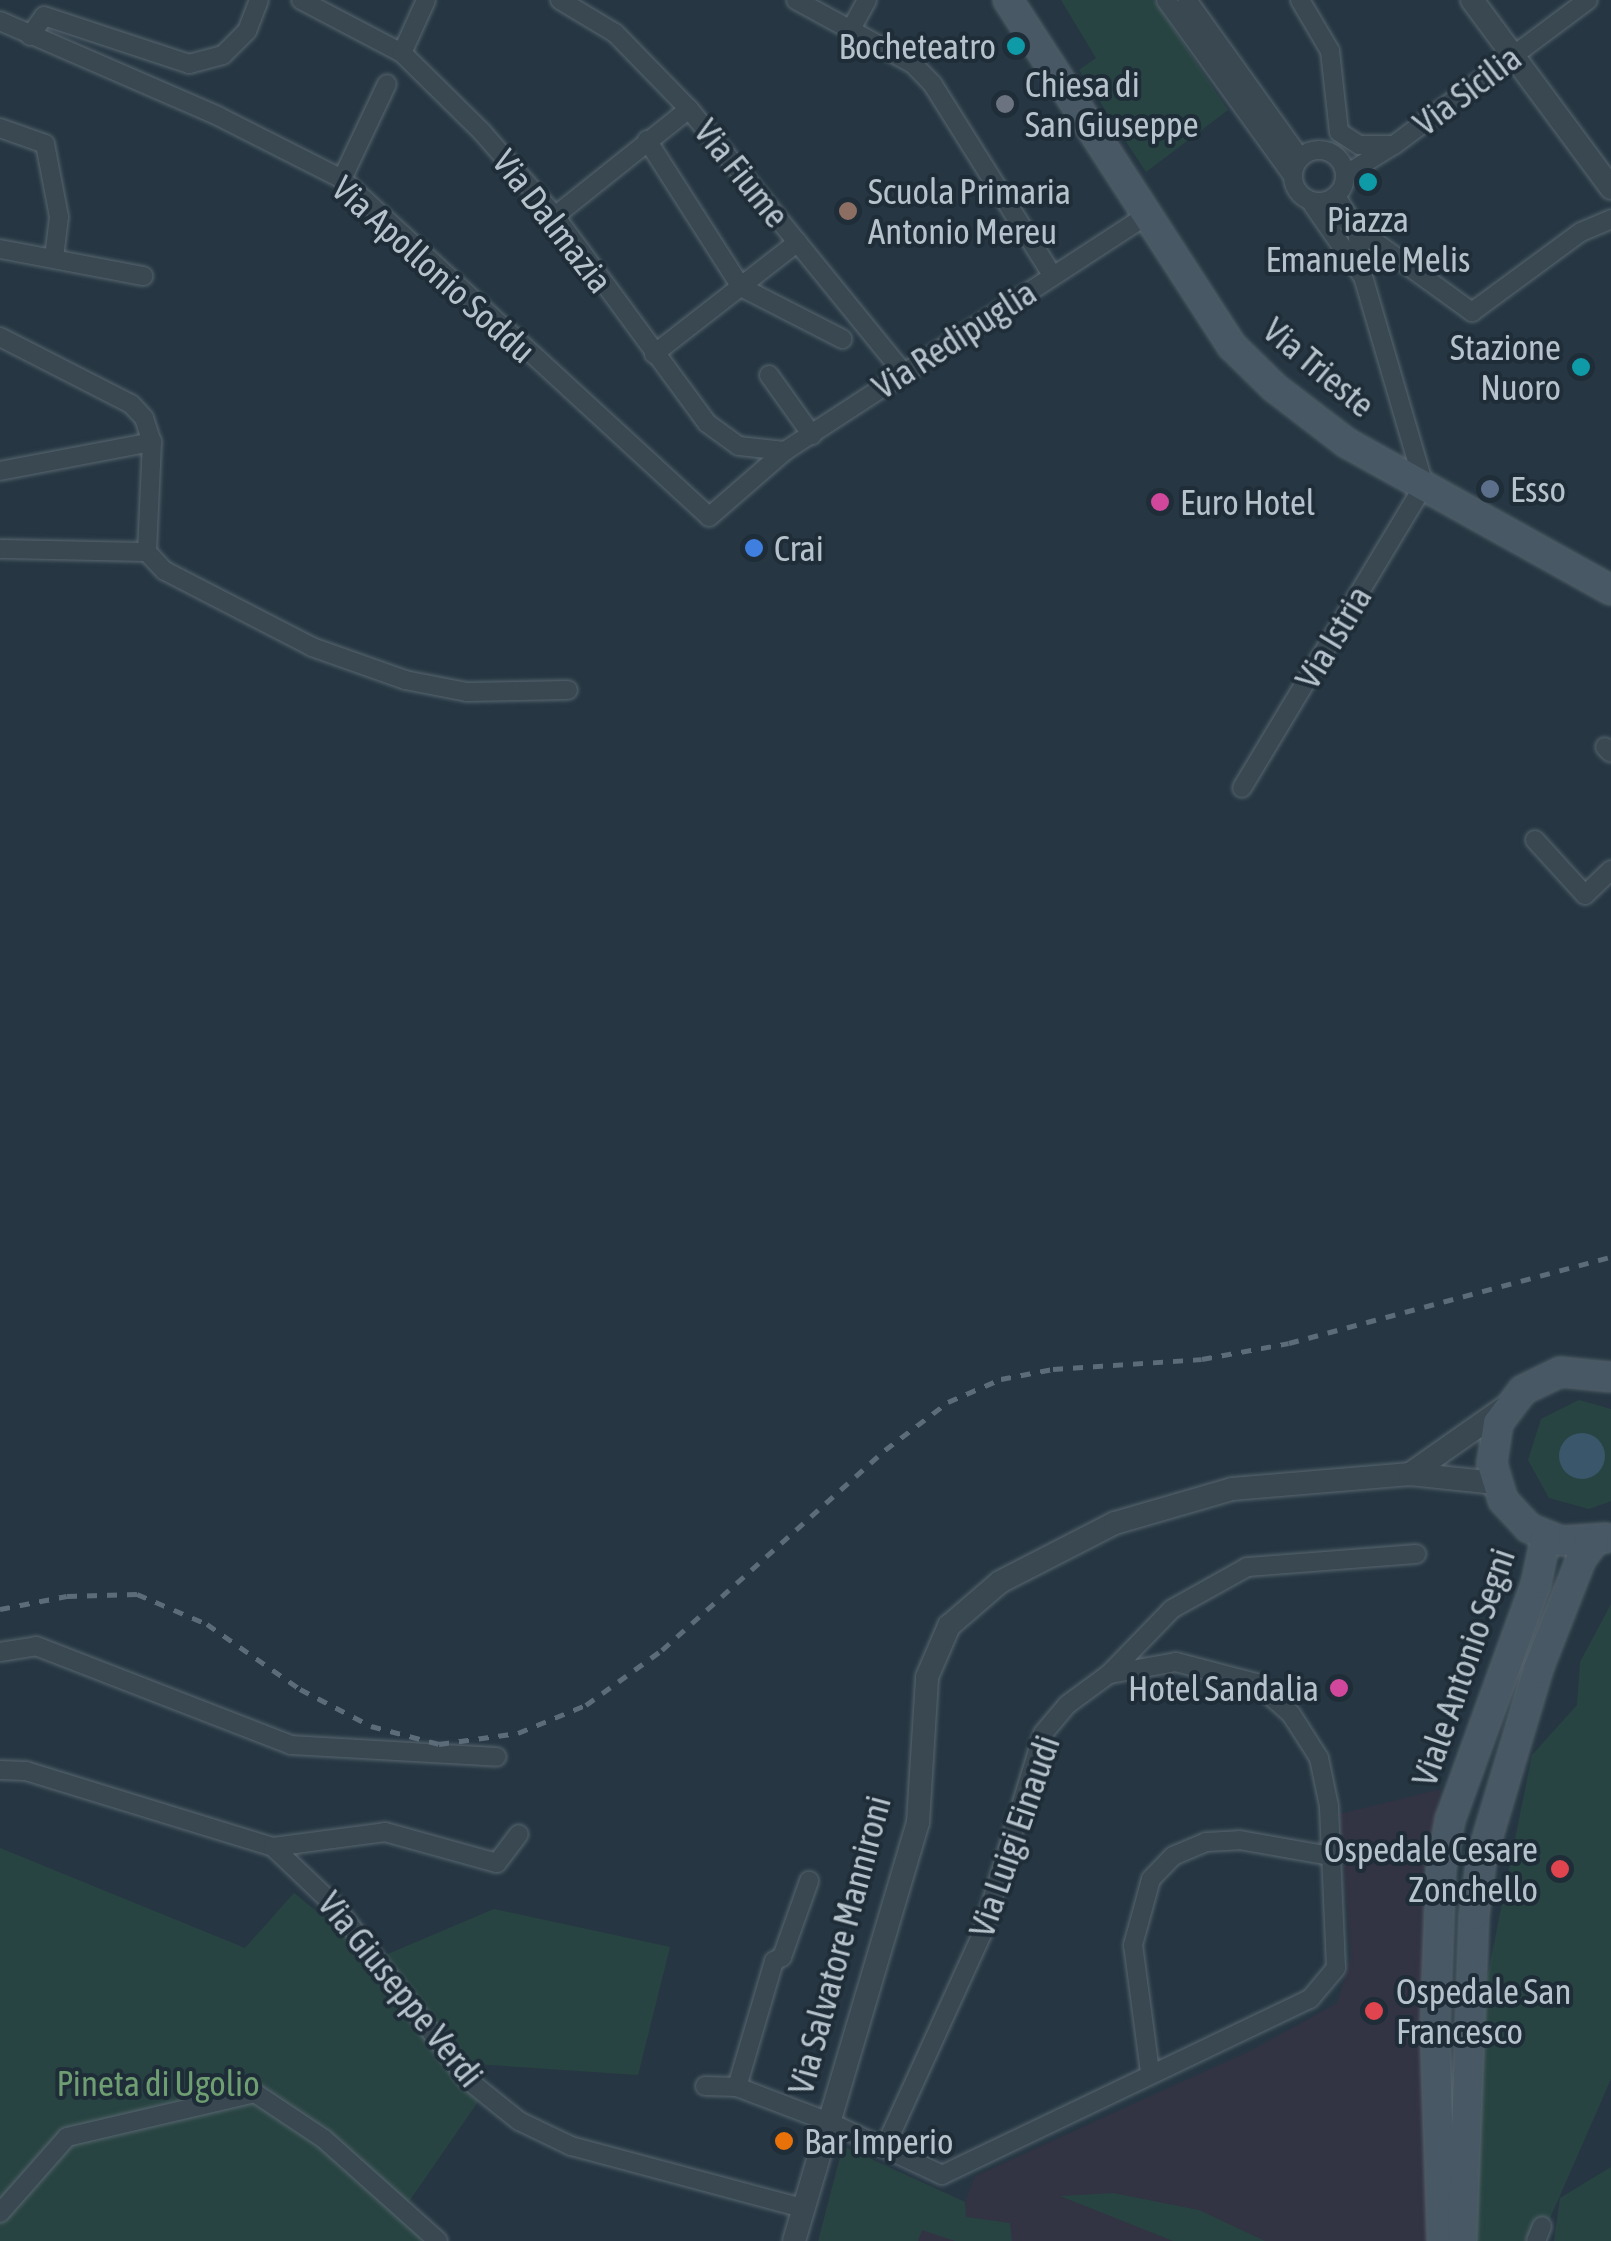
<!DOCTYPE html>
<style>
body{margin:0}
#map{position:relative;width:1611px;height:2241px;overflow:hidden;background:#263743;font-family:"Asap Condensed",sans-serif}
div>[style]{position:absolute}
.medical>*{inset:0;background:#323343}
.green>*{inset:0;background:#284442}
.water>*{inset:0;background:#39566a}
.round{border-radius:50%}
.roads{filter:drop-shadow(0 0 2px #58666f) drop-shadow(0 0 2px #58666f)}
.minor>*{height:18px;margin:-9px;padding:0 9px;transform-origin:9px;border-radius:9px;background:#3a4852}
.minor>.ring{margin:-9px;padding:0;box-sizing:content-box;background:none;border:18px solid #3a4852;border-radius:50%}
.tertiary>*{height:22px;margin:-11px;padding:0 11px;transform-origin:11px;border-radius:11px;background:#3a4852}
.secondary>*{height:28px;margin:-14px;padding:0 14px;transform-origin:14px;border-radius:14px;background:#485865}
.rail>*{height:5px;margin-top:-2.5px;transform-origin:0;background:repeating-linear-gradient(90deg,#5c6d79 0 10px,transparent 0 20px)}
.dots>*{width:28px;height:28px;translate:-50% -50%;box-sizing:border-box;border:5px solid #1f2d38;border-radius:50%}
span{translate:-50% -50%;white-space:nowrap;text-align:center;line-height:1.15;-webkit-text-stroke:8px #1f2d38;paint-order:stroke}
.poi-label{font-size:35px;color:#b7c3cc}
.right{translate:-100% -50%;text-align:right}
.left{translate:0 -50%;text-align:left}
.street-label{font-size:35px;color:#b7c3cc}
.park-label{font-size:35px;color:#6e9e71}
</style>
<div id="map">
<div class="medical">
<div style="clip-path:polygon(1441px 1789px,1423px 1880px,1429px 2241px,818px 2241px,843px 2146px,965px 2202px,975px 2176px,1252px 2050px,1337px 2003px,1351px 1957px,1340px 1814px)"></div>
</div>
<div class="green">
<div style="clip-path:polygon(1061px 0,1154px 0,1228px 110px,1146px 172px,1079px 70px,1096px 58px)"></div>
<div style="clip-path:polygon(1579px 1400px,1611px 1409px,1611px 1501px,1589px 1509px,1549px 1498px,1528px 1460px,1541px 1419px)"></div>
<div style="clip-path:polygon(1611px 1604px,1611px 2079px,1540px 2241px,1471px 2241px,1468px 2171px,1486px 1983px,1532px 1755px,1577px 1705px,1580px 1662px)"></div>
<div style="clip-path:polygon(0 1848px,245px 1948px,294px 1893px,376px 1959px,494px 1909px,670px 1947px,638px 2075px,475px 2064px,482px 2096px,401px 2213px,422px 2241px,0 2241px)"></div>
<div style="clip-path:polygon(843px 2146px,965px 2202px,966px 2217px,1010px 2223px,1012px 2241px,955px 2241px,922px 2230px,918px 2241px,818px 2241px)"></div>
<div style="clip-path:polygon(1611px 2167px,1611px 2241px,1554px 2241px,1560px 2198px)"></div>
<div style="clip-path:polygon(1113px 2193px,1199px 2210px,1265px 2241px,1173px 2241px,1060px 2196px)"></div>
</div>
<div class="water">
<div class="round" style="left:1559px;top:1433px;width:46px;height:46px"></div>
</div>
<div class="roads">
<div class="minor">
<div style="left:301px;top:0;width:114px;rotate:27.7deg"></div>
<div style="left:402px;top:53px;width:112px;rotate:44.6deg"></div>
<div style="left:482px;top:132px;width:111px;rotate:49deg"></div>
<div style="left:555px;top:216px;width:257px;rotate:53.7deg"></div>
<div style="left:707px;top:423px;width:39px;rotate:36deg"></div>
<div style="left:739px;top:446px;width:46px;rotate:6.2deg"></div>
<div style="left:560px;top:0;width:64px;rotate:31deg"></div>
<div style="left:615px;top:33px;width:106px;rotate:45.8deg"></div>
<div style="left:689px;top:109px;width:338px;rotate:50.9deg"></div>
<div style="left:796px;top:0;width:133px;rotate:28.7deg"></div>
<div style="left:913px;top:64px;width:29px;rotate:46deg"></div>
<div style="left:933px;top:85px;width:224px;rotate:57.9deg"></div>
<div style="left:1166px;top:0;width:217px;rotate:54.2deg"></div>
<div style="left:1187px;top:0;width:194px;rotate:54.4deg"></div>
<div style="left:1300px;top:0;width:59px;rotate:59.5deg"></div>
<div style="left:1330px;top:51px;width:81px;rotate:83.7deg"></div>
<div style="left:0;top:21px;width:238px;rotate:23.5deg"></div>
<div style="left:218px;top:116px;width:139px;rotate:26.9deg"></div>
<div style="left:342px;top:179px;width:499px;rotate:42.6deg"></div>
<div style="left:709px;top:517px;width:101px;rotate:-41deg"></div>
<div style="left:785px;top:451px;width:434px;rotate:-33.1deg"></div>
<div style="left:851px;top:29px;width:33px;rotate:-61deg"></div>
<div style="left:30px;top:36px;width:24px;rotate:-55deg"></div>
<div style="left:44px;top:16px;width:153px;rotate:18.3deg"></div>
<div style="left:189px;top:64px;width:35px;rotate:-15deg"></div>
<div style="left:223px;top:55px;width:34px;rotate:-45deg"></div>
<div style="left:247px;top:31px;width:33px;rotate:-69deg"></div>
<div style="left:402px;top:53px;width:58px;rotate:-65.6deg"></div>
<div style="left:0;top:128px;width:48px;rotate:19.6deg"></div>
<div style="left:45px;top:144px;width:74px;rotate:79.1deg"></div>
<div style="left:59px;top:217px;width:41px;rotate:97deg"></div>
<div style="left:1339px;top:132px;width:24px;rotate:33deg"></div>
<div style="left:1359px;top:145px;width:35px"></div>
<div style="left:1394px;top:145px;width:242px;rotate:-36.8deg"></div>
<div style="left:647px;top:140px;width:174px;rotate:57.4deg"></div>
<div style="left:741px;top:287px;width:114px;rotate:27.2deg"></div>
<div class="ring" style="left:1293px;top:150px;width:34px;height:34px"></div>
<div style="left:1345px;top:175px;width:55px;rotate:-31.7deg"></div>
<div style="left:342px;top:179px;width:105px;rotate:-64.7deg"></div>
<div style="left:1320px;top:202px;width:188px;rotate:35.9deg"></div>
<div style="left:1472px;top:312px;width:135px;rotate:-36.3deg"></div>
<div style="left:1581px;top:232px;width:33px;rotate:-23deg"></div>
<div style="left:1313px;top:205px;width:84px;rotate:55.2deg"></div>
<div style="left:555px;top:216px;width:171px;rotate:-38.6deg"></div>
<div style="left:0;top:249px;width:146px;rotate:10.7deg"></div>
<div style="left:0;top:337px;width:147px;rotate:27.1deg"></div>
<div style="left:131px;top:404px;width:19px;rotate:47deg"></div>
<div style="left:144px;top:418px;width:25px;rotate:72deg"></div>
<div style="left:152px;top:442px;width:110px;rotate:92.6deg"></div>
<div style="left:147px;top:552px;width:26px;rotate:47deg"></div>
<div style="left:165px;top:571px;width:165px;rotate:27.3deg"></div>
<div style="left:312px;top:647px;width:99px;rotate:19.5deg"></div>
<div style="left:405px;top:680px;width:63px;rotate:11deg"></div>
<div style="left:467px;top:692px;width:101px;rotate:-1.1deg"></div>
<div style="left:654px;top:354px;width:182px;rotate:-37.9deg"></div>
<div style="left:769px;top:375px;width:74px;rotate:54.4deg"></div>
<div style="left:0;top:471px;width:155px;rotate:-10.8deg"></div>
<div style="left:0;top:549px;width:147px;rotate:1.2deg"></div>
<div style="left:1605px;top:747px;width:8px;rotate:45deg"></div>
<div style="left:1242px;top:788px;width:353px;rotate:-59deg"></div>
<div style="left:1424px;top:485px;width:217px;rotate:-106.3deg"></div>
<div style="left:1363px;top:277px;width:46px;rotate:-97.4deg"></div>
<div style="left:1357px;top:231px;width:41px;rotate:-121deg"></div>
<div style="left:1535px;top:840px;width:74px;rotate:47.7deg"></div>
<div style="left:1585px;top:895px;width:36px;rotate:-44deg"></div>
<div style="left:0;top:1652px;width:36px;rotate:-9deg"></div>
<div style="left:36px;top:1646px;width:274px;rotate:21.2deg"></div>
<div style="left:291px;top:1745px;width:206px;rotate:3.3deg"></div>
<div style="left:1109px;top:1674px;width:91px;rotate:-45.9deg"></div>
<div style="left:1172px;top:1609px;width:86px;rotate:-29.2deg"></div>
<div style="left:1247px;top:1567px;width:170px;rotate:-4.4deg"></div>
<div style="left:0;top:1770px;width:26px;rotate:2deg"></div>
<div style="left:26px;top:1771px;width:258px;rotate:17.1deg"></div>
<div style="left:273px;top:1847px;width:87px;rotate:43.6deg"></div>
<div style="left:336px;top:1907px;width:218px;rotate:52.7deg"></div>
<div style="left:468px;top:2080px;width:65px;rotate:38.8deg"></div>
<div style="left:519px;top:2121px;width:58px;rotate:25.7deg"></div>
<div style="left:571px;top:2146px;width:240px;rotate:15deg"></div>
<div style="left:273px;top:1847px;width:113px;rotate:-7.6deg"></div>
<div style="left:385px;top:1832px;width:116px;rotate:15.5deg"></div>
<div style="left:497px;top:1863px;width:36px;rotate:-53deg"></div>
<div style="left:1150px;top:2072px;width:128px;rotate:-97.6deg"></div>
<div style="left:1133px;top:1945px;width:68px;rotate:-74.7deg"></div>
<div style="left:1151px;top:1879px;width:32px;rotate:-46deg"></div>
<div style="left:1173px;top:1856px;width:36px;rotate:-23deg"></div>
<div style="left:1206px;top:1842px;width:33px;rotate:-3deg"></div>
<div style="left:1239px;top:1840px;width:93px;rotate:9.9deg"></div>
<div style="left:705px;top:2086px;width:32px;rotate:2deg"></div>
<div style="left:737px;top:2087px;width:98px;rotate:20.8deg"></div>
<div style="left:829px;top:2122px;width:125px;rotate:25.1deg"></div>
<div style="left:942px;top:2175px;width:408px;rotate:-25.6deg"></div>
<div style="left:1310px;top:1999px;width:40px;rotate:-50deg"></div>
<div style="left:1336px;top:1968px;width:162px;rotate:-92.5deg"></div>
<div style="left:1329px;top:1806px;width:49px;rotate:-101.8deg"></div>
<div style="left:1319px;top:1758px;width:52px;rotate:-122.5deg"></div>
<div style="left:1291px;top:1714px;width:47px;rotate:-138.5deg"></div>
<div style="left:1256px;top:1683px;width:83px;rotate:-165.3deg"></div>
<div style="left:1176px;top:1662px;width:68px;rotate:169.8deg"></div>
<div style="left:1109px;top:1674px;width:52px;rotate:143.6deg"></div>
<div style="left:1067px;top:1705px;width:38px;rotate:130deg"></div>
<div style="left:1043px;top:1734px;width:209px;rotate:107deg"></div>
<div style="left:982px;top:1934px;width:222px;rotate:114.5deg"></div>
<div style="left:737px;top:2087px;width:131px;rotate:-73.6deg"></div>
<div style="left:774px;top:1961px;width:9px;rotate:-27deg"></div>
<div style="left:782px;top:1957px;width:81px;rotate:-70.4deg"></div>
<div style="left:0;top:2213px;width:101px;rotate:-48.6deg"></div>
<div style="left:67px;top:2137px;width:193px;rotate:-13.2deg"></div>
<div style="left:255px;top:2093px;width:83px;rotate:33.7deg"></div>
<div style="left:324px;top:2139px;width:153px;rotate:41.8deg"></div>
<div style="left:1536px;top:2241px;width:16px;rotate:-68deg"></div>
</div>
<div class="tertiary">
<div style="left:1472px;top:0;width:234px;rotate:53.5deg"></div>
<div style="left:1410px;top:1474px;width:120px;rotate:-35.1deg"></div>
<div style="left:794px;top:2241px;width:437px;rotate:-73.5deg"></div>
<div style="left:918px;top:1822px;width:145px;rotate:-86.4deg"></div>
<div style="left:927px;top:1677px;width:56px;rotate:-66.7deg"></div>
<div style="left:949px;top:1626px;width:67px;rotate:-40.8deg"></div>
<div style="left:1000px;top:1582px;width:129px;rotate:-27.2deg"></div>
<div style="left:1115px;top:1523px;width:122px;rotate:-16.2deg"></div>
<div style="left:1232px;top:1489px;width:179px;rotate:-4.8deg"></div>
<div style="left:1410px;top:1474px;width:86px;rotate:6deg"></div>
</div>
<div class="secondary">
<div style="left:1008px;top:0;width:412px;rotate:57.1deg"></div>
<div style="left:1232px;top:346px;width:60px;rotate:44.3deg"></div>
<div style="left:1275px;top:388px;width:91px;rotate:37.4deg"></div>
<div style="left:1347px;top:443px;width:302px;rotate:29.1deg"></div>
<div style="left:1606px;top:1538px;width:45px;rotate:176.2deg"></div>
<div style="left:1561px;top:1541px;width:35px;rotate:-158deg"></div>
<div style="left:1529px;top:1528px;width:38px;rotate:-133deg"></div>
<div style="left:1503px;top:1500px;width:39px;rotate:-107deg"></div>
<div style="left:1492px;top:1463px;width:40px;rotate:-81.5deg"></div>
<div style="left:1498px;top:1423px;width:41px;rotate:-52.9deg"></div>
<div style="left:1523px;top:1390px;width:41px;rotate:-25.9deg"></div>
<div style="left:1560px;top:1372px;width:51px;rotate:5.6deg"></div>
<div style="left:1442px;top:2241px;width:210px;rotate:-91.9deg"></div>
<div style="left:1435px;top:2031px;width:162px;rotate:-87.9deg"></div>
<div style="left:1441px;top:1869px;width:50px;rotate:-79.6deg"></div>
<div style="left:1450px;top:1820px;width:251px;rotate:-70deg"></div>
<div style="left:1536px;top:1584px;width:48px;rotate:-78deg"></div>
<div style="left:1462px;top:2241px;width:326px;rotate:-87.9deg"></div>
<div style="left:1474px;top:1915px;width:60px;rotate:-82.3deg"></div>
<div style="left:1482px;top:1856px;width:195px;rotate:-73.3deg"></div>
<div style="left:1538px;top:1669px;width:118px;rotate:-68.6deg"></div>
<div style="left:1581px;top:1559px;width:21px;rotate:-53deg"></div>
</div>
</div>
<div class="rail">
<div style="left:0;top:1609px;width:68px;rotate:-11deg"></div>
<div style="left:67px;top:1596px;width:70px;rotate:-1.6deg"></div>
<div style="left:137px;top:1594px;width:76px;rotate:23.2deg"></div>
<div style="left:207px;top:1624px;width:113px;rotate:35deg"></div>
<div style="left:300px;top:1689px;width:80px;rotate:27.5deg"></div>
<div style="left:371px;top:1726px;width:70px;rotate:14.8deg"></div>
<div style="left:439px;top:1744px;width:80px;rotate:-7.9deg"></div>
<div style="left:518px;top:1733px;width:74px;rotate:-22.4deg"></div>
<div style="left:586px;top:1705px;width:94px;rotate:-35.9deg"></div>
<div style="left:662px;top:1650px;width:300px;rotate:-41.9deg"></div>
<div style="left:885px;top:1450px;width:79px;rotate:-37.3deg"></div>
<div style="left:948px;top:1402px;width:58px;rotate:-23.5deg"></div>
<div style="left:1001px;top:1379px;width:53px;rotate:-10.9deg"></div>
<div style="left:1053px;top:1369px;width:149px;rotate:-3.8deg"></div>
<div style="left:1202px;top:1359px;width:88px;rotate:-10.4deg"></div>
<div style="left:1289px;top:1343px;width:333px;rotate:-15deg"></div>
</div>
<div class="dots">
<div style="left:1016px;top:46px;background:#0f9aa8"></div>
<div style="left:1005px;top:104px;background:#6b7280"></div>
<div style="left:1368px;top:182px;background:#0f9aa8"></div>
<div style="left:848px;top:211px;background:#8d6e63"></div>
<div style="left:1581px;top:367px;background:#0f9aa8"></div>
<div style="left:1490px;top:489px;background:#5c6f8a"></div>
<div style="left:1160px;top:502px;background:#d1479c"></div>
<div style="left:754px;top:548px;background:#3f7fe0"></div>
<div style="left:1339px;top:1688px;background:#d1479c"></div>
<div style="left:1560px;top:1869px;background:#e0444e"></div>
<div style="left:1374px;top:2011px;background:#e0444e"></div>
<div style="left:784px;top:2141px;background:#e8710a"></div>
</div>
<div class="poi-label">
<span class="right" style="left:996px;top:46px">Bocheteatro</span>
<span class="left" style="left:1025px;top:104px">Chiesa di<br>San Giuseppe</span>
<span class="left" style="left:868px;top:211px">Scuola Primaria<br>Antonio Mereu</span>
<span style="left:1368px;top:239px">Piazza<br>Emanuele Melis</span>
<span class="right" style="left:1561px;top:367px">Stazione<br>Nuoro</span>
<span class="left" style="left:1510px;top:489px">Esso</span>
<span class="left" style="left:1180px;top:502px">Euro Hotel</span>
<span class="left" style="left:774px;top:548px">Crai</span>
<span class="right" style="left:1319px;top:1688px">Hotel Sandalia</span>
<span class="right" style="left:1538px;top:1869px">Ospedale Cesare<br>Zonchello</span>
<span class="left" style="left:1396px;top:2011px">Ospedale San<br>Francesco</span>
<span class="left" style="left:804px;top:2141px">Bar Imperio</span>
</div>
<div class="street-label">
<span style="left:1467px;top:90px;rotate:-37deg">Via Sicilia</span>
<span style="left:742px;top:173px;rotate:51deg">Via Fiume</span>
<span style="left:553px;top:221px;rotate:52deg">Via Dalmazia</span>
<span style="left:434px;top:269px;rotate:42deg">Via Apollonio Soddu</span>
<span style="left:954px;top:339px;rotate:-33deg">Via Redipuglia</span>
<span style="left:1319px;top:367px;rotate:40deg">Via Trieste</span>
<span style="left:1333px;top:637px;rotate:-59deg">Via Istria</span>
<span style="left:1463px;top:1667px;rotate:-71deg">Viale Antonio Segni</span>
<span style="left:1014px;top:1836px;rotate:-71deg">Via Luigi Einaudi</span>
<span style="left:839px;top:1945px;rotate:-75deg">Via Salvatore Mannironi</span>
<span style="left:401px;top:1989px;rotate:51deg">Via Giuseppe Verdi</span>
</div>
<div class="park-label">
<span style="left:158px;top:2083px">Pineta di Ugolio</span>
</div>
</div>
